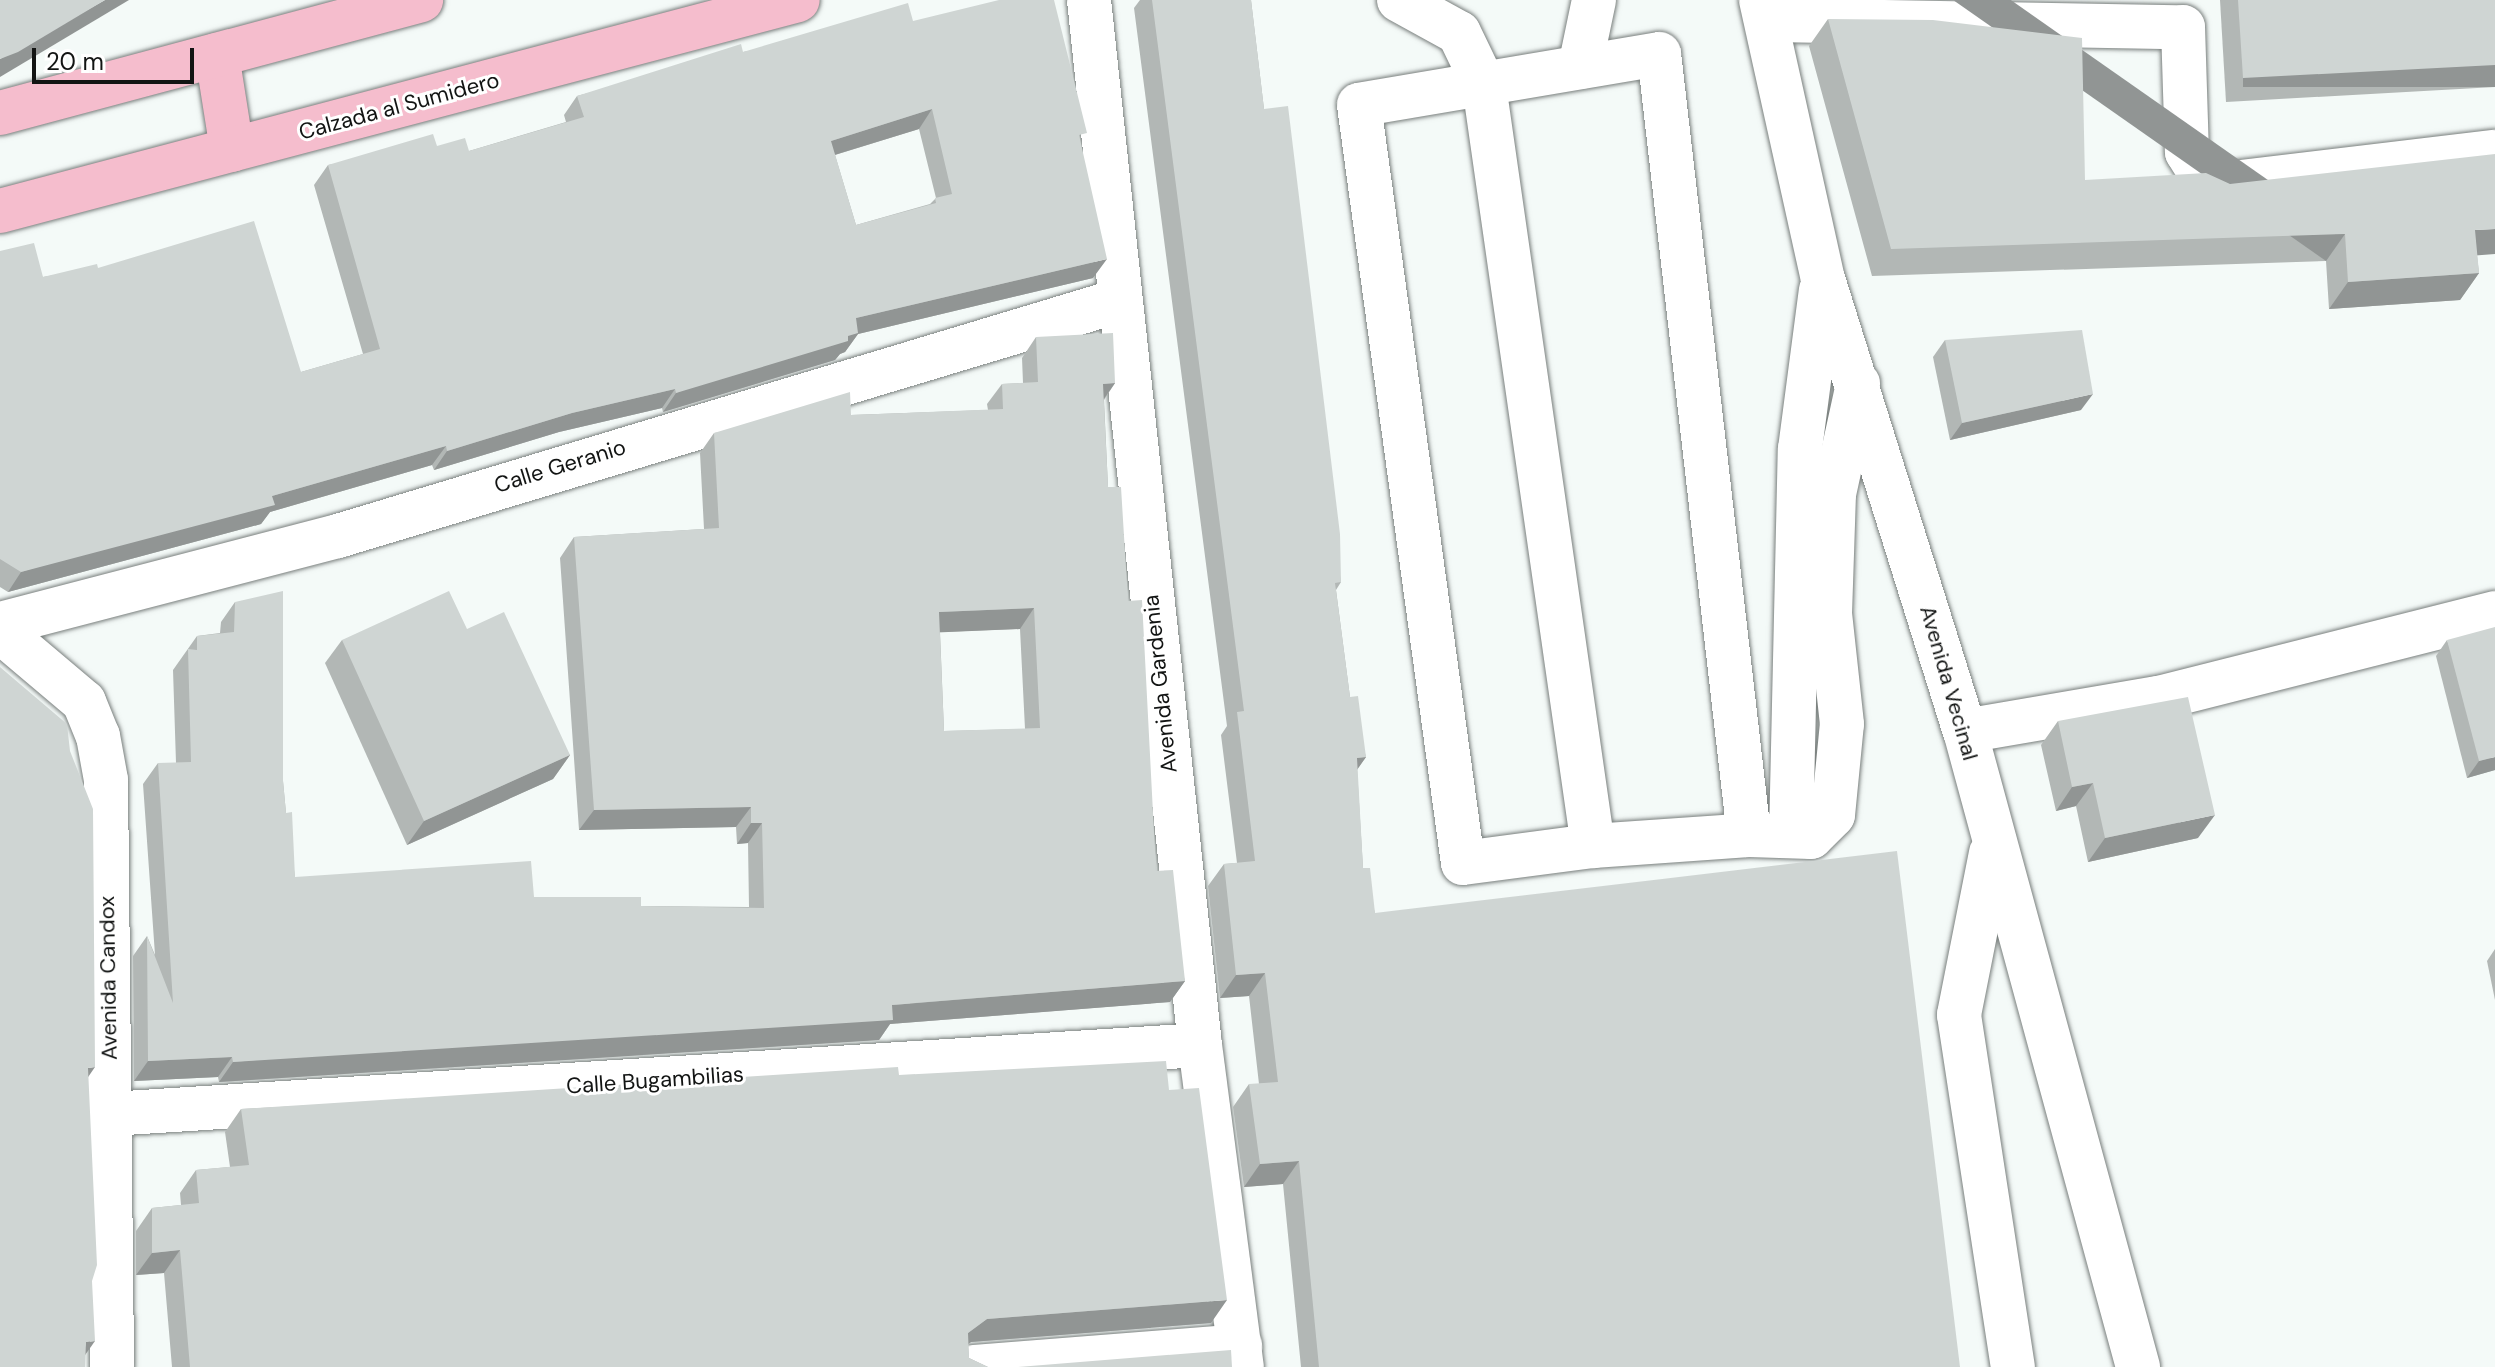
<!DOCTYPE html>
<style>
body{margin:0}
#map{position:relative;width:2495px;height:1367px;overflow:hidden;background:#f4faf8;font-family:"DM Sans",sans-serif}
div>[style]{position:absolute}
.roads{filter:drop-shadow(0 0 2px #797f7d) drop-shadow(0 0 2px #797f7d)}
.minor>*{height:44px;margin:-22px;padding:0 22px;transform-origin:22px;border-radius:22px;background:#fff}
.major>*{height:44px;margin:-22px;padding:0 22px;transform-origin:22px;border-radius:22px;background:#f5bdcd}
.wall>*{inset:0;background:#b2b7b5}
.shaded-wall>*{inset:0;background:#919594;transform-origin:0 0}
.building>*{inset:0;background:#cfd5d3}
span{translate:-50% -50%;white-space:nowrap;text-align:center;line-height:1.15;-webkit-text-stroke:6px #fff;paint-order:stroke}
.street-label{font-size:22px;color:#121413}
.scale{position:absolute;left:32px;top:48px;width:162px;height:36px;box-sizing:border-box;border:4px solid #121413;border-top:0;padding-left:10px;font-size:24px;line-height:28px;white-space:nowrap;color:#121413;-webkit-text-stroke:6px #fff;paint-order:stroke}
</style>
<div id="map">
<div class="roads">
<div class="minor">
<div style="left:1089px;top:0;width:1051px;rotate:83.94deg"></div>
<div style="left:1200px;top:1045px;width:325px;rotate:82.6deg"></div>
<div style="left:1399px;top:0;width:68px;rotate:28.8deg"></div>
<div style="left:1459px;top:33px;width:58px;rotate:64.3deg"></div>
<div style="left:1484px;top:85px;width:769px;rotate:81.85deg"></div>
<div style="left:1761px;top:0;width:286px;rotate:77.5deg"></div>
<div style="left:1823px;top:279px;width:474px;rotate:72.6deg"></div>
<div style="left:1965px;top:731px;width:659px;rotate:74.78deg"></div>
<div style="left:1767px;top:20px;width:416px;rotate:1deg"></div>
<div style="left:2183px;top:27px;width:125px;rotate:88.2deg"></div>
<div style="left:2187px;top:152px;width:40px;rotate:58deg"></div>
<div style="left:2208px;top:186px;width:289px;rotate:-6.8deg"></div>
<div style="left:1580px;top:67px;width:68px;rotate:-78.2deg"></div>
<div style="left:0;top:624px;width:349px;rotate:-14.6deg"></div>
<div style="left:338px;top:536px;width:815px;rotate:-16.77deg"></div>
<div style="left:0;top:631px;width:110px;rotate:40.2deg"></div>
<div style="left:84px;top:702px;width:37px;rotate:68deg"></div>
<div style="left:98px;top:736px;width:45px;rotate:79.7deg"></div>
<div style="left:106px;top:780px;width:587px;rotate:89.41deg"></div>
<div style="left:1965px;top:731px;width:197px;rotate:-9.7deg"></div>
<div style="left:2159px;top:698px;width:347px;rotate:-14.2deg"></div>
<div style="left:1749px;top:835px;width:786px;rotate:-96.57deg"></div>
<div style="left:1659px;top:54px;width:304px;rotate:170.4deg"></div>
<div style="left:1359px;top:105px;width:765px;rotate:82.19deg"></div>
<div style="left:1463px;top:863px;width:131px;rotate:-7.5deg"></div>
<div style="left:1593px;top:846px;width:156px;rotate:-4deg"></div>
<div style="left:1749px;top:835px;width:62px;rotate:1.8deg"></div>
<div style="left:1811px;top:837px;width:31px;rotate:-45deg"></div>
<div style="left:1833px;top:815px;width:91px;rotate:-84.4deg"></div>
<div style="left:1842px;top:724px;width:111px;rotate:-96.2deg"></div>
<div style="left:1830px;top:614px;width:120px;rotate:-88.1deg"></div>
<div style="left:1834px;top:494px;width:113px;rotate:-77.7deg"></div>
<div style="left:1791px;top:836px;width:387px;rotate:-88.7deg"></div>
<div style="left:1800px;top:449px;width:160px;rotate:-82.5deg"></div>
<div style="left:1991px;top:853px;width:165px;rotate:101.2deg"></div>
<div style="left:1959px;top:1015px;width:356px;rotate:81.3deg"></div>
<div style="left:110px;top:1114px;width:1092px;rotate:-3.62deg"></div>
<div style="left:974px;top:1367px;width:267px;rotate:-4.5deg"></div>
</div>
<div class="major">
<div style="left:217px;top:55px;width:96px;rotate:81deg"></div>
<div style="left:0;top:113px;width:436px;rotate:-15deg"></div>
<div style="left:0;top:211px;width:825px;rotate:-14.81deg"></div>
</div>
</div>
<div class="wall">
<div style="clip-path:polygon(1140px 0,1251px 0,1264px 109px,1341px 582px,1336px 590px,1350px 697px,1366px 757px,1357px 769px,1363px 868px,1375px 913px,1960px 1367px,1301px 1367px,1283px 1184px,1244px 1187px,1233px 1107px,1249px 1084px,1259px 1084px,1249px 996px,1220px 998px,1208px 886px,1224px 864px,1237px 863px,1221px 735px,1227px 726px,1134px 8px)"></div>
<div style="clip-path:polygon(2220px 0,2495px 0,2495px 87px,2226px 102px)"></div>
<div style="clip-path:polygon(1828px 19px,2085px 180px,2230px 184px,2477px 256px,2479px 273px,2460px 300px,2329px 309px,2326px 261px,1872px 276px,1809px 46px)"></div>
<div style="clip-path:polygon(evenodd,913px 21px,1081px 141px,1093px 278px,858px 334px,845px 352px,840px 354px,835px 360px,663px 412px,662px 408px,559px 432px,434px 470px,432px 465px,270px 512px,261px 524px,8px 592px,0 587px,0 251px,43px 277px,98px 268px,301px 372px,363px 354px,314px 185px,328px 165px,437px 146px,469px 151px,566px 122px,564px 115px,577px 96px,743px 52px,913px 21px,919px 129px,936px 198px,930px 204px,856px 225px,835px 155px,919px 129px)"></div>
<div style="clip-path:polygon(evenodd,1036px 337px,1115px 383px,1104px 400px,1108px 487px,1128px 601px,1156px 871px,1185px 981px,1170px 1002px,890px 1024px,879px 1040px,219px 1082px,218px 1077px,134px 1081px,133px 956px,147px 936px,155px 955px,143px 784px,158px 763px,176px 763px,173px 670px,197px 636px,220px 633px,221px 622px,235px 602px,283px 781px,286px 813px,295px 877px,641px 906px,749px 907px,748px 843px,737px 844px,736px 827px,579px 830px,560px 558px,574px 537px,704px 529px,700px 453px,714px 433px,851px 415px,988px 410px,987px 404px,1002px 384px,1023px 383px,1022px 358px,1036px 337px,1020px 629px,1025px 729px,944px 731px,940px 632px,1020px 629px)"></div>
<div style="clip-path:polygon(1945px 340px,2081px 410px,1950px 440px,1933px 357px)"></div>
<div style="clip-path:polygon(467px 629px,570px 755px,553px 779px,407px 845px,325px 663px,342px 640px)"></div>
<div style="clip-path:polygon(2447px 640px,2495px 770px,2467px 778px,2436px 656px)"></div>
<div style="clip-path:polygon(2058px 721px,2198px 838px,2088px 862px,2076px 806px,2056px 811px,2041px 745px)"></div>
<div style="clip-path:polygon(2495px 949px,2495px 1000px,2487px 961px)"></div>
<div style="clip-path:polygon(899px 1075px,1169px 1090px,1211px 1323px,971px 1342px,968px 1344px,969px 1358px,988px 1367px,172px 1367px,164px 1273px,136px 1275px,136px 1231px,152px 1208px,181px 1205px,180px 1193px,196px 1170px,230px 1167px,225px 1132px,241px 1109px)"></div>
</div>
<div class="shaded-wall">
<div style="clip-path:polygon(105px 0,129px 0,0 77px,0 59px)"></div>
<div style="left:2495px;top:65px;width:22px;height:252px;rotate:90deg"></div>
<div style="clip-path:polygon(932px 109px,919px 129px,818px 160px,831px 141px)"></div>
<div style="clip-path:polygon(2495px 229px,2495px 254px,2456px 257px,2475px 230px)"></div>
<div style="left:2345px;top:234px;width:33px;height:454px;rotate:125deg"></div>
<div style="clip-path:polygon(1107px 259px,1093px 278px,858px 334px,845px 352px,840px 354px,835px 360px,663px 412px,676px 393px,856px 318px)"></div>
<div style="clip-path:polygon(2479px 273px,2460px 300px,2329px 309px,2348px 282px)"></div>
<div style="clip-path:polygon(1115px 383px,1101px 403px,1103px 384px)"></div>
<div style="clip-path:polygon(675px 389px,662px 408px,559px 432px,434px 470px,447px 451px,572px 413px)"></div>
<div style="clip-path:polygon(2093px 394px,2081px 410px,1950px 440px,1962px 423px)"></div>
<div style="clip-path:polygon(446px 446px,432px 465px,270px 512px,261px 524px,8px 592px,21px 572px,272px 496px)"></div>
<div style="clip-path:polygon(1034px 608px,1020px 629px,925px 633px,939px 612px)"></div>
<div style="clip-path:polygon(570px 755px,553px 779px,407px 845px,424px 821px)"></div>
<div style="clip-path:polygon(1366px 757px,1350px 780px,1357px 758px)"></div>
<div style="clip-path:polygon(2495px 757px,2495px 770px,2467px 778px,2479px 761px)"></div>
<div style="clip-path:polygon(2093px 783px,2076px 806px,2056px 811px,2072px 787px)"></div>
<div style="clip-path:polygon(751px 807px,736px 827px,579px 830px,594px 810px)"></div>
<div style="clip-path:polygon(2215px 815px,2198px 838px,2088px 862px,2105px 838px)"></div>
<div style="clip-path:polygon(751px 823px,762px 823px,748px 843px,737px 844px)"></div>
<div style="clip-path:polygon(1265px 973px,1249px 996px,1220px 998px,1236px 975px)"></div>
<div style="clip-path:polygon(1185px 981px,1170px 1002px,890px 1024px,879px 1040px,219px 1082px,233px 1062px,892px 1005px)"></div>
<div style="clip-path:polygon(232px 1057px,218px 1077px,134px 1081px,148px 1061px)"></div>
<div style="clip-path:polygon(95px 1067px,84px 1083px,88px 1068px)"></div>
<div style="clip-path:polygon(1299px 1161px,1283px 1184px,1244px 1187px,1260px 1164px)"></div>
<div style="clip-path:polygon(180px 1250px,164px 1273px,136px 1275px,152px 1253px)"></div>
<div style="clip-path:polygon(1227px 1300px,1211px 1323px,971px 1342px,952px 1356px,968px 1333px,987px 1319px)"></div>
<div style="clip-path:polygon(95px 1341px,83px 1358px,86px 1342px)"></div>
</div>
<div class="building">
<div style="clip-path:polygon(0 0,105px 0,18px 52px,0 59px)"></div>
<div style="clip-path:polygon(evenodd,999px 0,1054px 0,1087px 133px,1079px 135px,1107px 259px,856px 318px,858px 333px,848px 336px,848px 341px,676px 393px,675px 389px,572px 413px,447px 451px,446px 446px,272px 496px,275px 505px,21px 572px,0 559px,0 251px,34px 243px,43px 277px,97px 264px,98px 268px,254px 221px,301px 372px,380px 349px,328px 165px,433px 134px,437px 146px,465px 138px,469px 151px,584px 117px,577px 96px,741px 44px,743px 52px,908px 3px,913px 21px,999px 0,932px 109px,952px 194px,935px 198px,936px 203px,856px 225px,831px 141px,932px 109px)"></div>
<div style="clip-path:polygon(1152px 0,1251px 0,1264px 109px,1288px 106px,1340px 534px,1341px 582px,1335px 583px,1350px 697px,1358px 696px,1366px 757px,1357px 758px,1363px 868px,1370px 868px,1375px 913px,1897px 851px,1960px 1367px,1319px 1367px,1299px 1161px,1260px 1164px,1249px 1084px,1278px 1082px,1265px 973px,1236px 975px,1224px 864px,1255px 861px,1237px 712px,1244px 711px)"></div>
<div style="clip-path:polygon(2238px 0,2495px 0,2495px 65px,2243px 78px)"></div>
<div style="clip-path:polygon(1828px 19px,1933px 20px,2082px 38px,2085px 180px,2206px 173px,2230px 184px,2495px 154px,2495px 229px,2475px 230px,2479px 273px,2348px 282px,2345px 234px,1891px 249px)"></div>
<div style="clip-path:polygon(2082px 330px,2093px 394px,1962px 423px,1945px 340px)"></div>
<div style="clip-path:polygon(evenodd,1113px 333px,1115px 383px,1103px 384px,1108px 487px,1121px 487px,1128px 601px,1142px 600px,1156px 871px,1173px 870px,1185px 981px,892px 1005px,893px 1020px,233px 1062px,232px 1057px,148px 1061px,147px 936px,173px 1003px,158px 763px,191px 762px,188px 649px,197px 650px,197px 636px,234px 632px,235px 602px,283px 591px,283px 781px,286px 813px,292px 812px,295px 877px,531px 861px,534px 897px,641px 897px,641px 906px,764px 908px,762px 823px,751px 823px,751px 807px,594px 810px,574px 537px,719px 528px,714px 433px,850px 392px,851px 415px,1003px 409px,1002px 384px,1038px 382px,1036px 337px,1113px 333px,1034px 608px,1040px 728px,944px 731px,939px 612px,1034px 608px)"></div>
<div style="clip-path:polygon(449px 591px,467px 629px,504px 612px,570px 755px,424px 821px,342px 640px)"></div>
<div style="clip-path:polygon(2495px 627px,2495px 757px,2479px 761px,2447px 640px)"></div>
<div style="clip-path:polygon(0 667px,67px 724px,70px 751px,93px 809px,95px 1067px,88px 1068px,97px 1265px,92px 1281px,95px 1341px,86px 1342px,85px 1367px,0 1367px)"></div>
<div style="clip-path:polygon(2188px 697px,2215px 815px,2105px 838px,2093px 783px,2072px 787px,2058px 721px)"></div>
<div style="clip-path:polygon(1166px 1061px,1169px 1090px,1199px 1088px,1227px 1300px,987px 1319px,968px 1333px,969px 1358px,988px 1367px,190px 1367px,180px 1250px,152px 1253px,152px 1208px,199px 1203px,196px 1170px,249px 1165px,241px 1109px,898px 1067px,899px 1075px)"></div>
<div style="clip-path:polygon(1231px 1350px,1232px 1367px,1018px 1367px)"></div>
</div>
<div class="street-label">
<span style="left:399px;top:106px;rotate:-15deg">Calzada al Sumidero</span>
<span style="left:560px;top:466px;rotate:-17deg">Calle Geranio</span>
<span style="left:1949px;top:683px;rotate:74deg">Avenida Vecinal</span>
<span style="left:1160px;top:684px;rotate:-96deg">Avenida Gardenia</span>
<span style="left:108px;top:978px;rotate:-91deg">Avenida Candox</span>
<span style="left:655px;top:1080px;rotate:-4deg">Calle Bugambilias</span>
</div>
<div class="scale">20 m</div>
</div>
